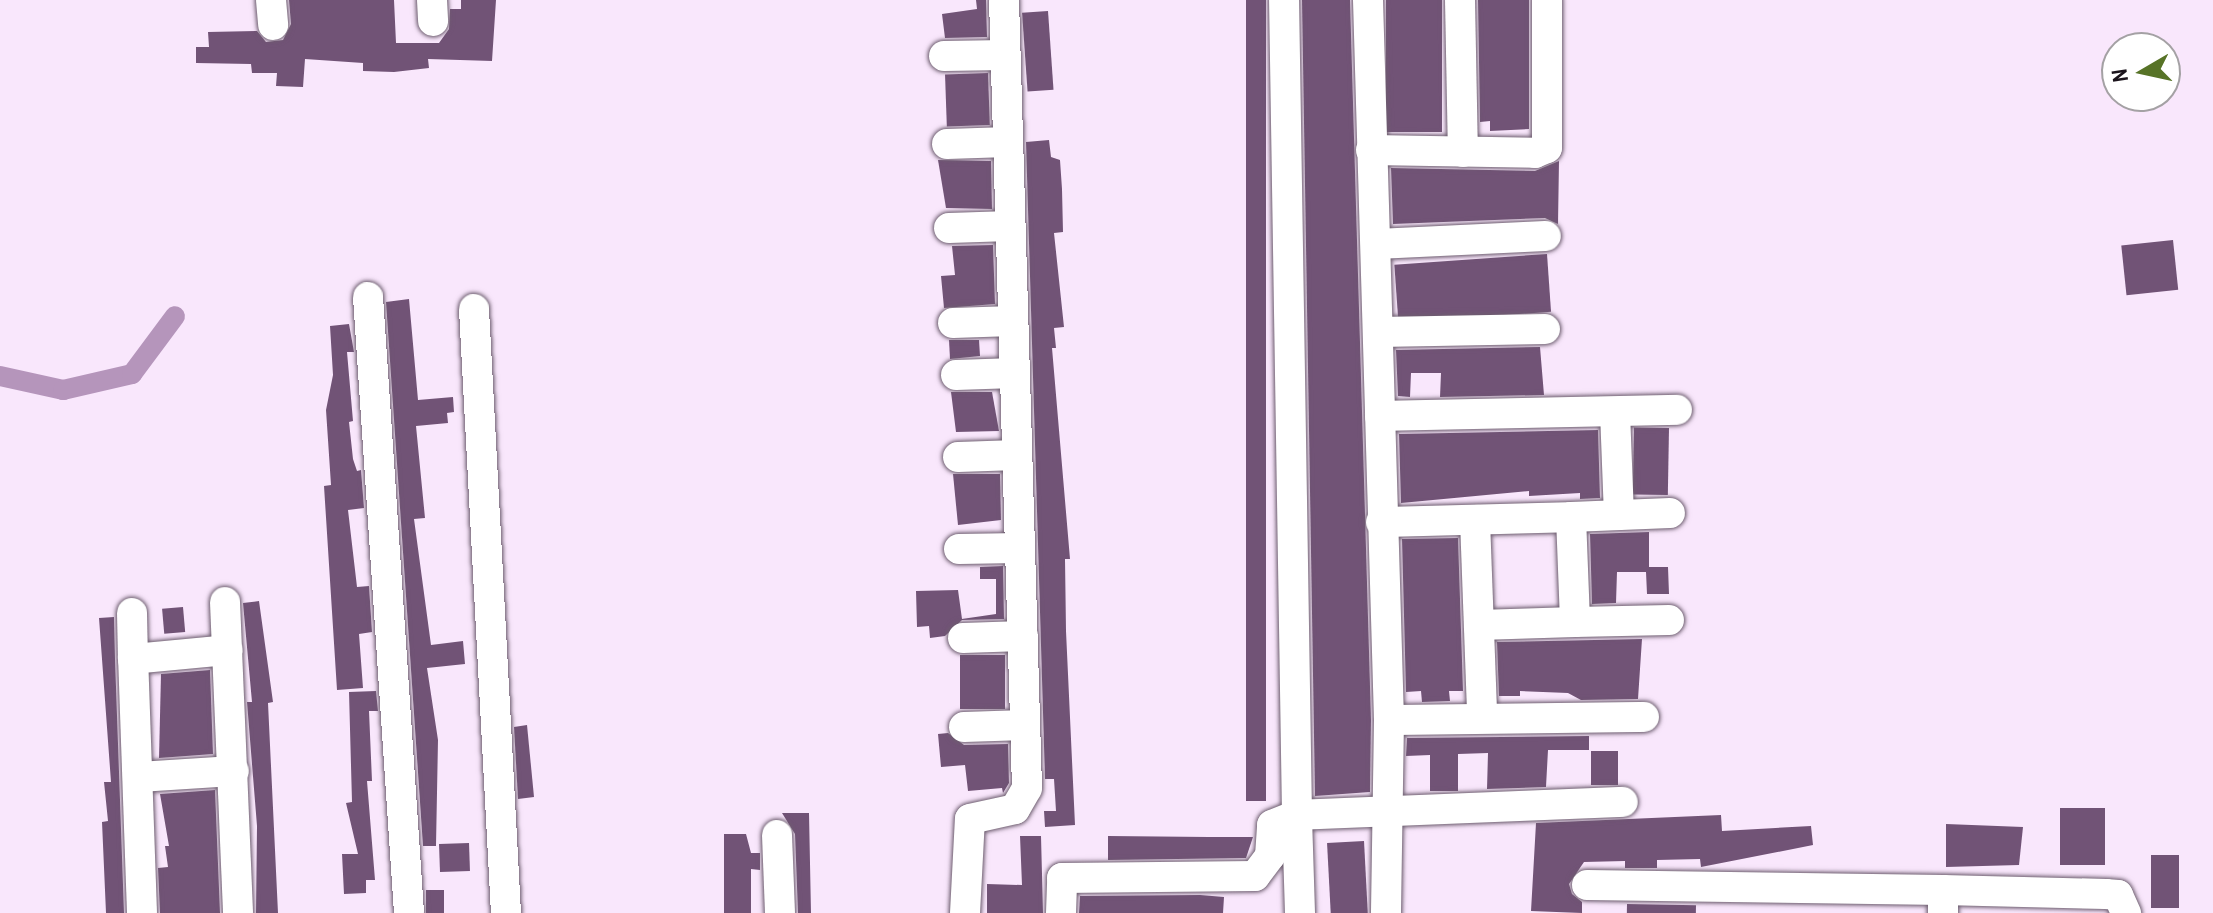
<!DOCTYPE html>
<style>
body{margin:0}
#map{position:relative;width:2213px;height:913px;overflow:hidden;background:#f9e7fc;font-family:"Archivo Narrow",sans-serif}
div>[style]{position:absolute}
.canal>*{height:20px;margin:-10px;padding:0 10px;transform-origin:10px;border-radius:10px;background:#b595bb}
.building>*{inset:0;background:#715376;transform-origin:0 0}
.roads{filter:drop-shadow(0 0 2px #6d5d6f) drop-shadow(0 0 2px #6d5d6f)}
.minor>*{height:30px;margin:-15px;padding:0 15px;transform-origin:15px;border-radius:15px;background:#fff}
span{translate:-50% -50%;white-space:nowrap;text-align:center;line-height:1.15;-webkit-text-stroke:8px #fff;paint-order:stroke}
.north{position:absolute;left:2101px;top:32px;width:80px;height:80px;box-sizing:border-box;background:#fff;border:2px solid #a4a1a4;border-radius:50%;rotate:261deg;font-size:22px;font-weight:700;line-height:32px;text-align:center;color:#1b141c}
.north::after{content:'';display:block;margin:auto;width:28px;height:36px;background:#577327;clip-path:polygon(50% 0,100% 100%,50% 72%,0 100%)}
</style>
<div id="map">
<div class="canal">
<div style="left:0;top:376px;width:65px;rotate:12.5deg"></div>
<div style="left:63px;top:390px;width:71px;rotate:-13.1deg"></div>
<div style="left:132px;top:374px;width:72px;rotate:-53.4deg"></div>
</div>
<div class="building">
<div style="clip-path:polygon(289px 0,394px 0,396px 43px,439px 43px,449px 29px,450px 9px,461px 9px,461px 0,496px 0,492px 61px,428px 59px,429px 68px,394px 72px,363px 71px,363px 63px,305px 59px,303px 87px,276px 86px,277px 73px,252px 73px,251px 64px,196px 63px,196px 47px,209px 47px,208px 32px,257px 31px,266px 42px,283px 40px,291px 24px)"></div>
<div style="clip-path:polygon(976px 0,986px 0,987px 37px,945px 38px,942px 14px,977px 9px)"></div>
<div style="left:1246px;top:0;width:20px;height:801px"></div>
<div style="clip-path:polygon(1302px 0,1350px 0,1371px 720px,1370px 792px,1315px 796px)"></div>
<div style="left:1386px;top:0;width:56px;height:132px"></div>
<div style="clip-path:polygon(1478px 0,1529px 0,1529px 129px,1490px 131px,1490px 121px,1480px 122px)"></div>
<div style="left:1048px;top:11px;width:79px;height:26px;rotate:86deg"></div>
<div style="left:988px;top:73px;width:52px;height:43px;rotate:88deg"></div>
<div style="clip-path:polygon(1049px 140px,1051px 157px,1060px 160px,1062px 189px,1063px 232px,1054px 233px,1064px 327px,1054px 328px,1056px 348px,1052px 348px,1070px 559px,1065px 559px,1066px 631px,1075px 825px,1045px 827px,1044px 811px,1056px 811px,1054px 779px,1045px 779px,1026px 142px)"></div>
<div style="clip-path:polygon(938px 160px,991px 161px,992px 209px,946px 208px)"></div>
<div style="clip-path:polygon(1559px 161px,1558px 224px,1545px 218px,1393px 224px,1391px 168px,1535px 171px)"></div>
<div style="left:2173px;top:240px;width:50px;height:52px;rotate:84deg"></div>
<div style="clip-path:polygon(993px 245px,995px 304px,944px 308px,941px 276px,955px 275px,952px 246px)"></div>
<div style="left:1547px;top:254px;width:58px;height:153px;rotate:86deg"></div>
<div style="clip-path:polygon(409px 299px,418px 400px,453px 397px,454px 412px,447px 413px,448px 423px,416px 426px,425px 518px,414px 519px,431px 645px,463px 641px,465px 664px,427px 668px,438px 740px,436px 846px,423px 846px,386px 302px)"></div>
<div style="clip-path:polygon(349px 324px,354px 352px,347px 352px,353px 421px,349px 422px,353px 459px,357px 471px,361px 470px,364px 508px,348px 510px,357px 587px,369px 586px,372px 632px,359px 634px,363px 688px,337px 690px,324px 486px,331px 485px,326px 410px,333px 375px,330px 326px)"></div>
<div style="clip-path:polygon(949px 340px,979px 340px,980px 356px,950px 359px)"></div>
<div style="clip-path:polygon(1540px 347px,1544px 395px,1440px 397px,1441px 373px,1411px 373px,1410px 397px,1398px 396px,1396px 350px)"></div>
<div style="clip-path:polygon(951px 392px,992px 392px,999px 431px,956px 432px)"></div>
<div style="left:1669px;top:428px;width:67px;height:35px;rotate:91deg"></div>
<div style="clip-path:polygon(1598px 430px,1600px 498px,1580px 499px,1580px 493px,1529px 496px,1529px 491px,1401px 503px,1399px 434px)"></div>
<div style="clip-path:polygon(953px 474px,1000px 474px,1001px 520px,958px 525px)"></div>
<div style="clip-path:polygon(1649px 532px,1649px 567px,1668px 567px,1669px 594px,1647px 594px,1646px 572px,1617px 572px,1616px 603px,1592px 604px,1590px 534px)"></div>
<div style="clip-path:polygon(1458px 538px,1463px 691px,1449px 691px,1450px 701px,1422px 702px,1421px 691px,1406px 692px,1402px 539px)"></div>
<div style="clip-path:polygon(1003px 566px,1004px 619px,962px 620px,945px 636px,930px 638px,929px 626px,917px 627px,916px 591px,958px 590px,962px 619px,996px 614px,996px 579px,980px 579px,980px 567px)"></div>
<div style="clip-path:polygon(259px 601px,273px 702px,268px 703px,278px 913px,256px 913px,257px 826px,247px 702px,252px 702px,243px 603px)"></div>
<div style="left:183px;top:607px;width:25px;height:21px;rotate:85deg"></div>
<div style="clip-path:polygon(114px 617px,115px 659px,124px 913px,106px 913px,102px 822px,108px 821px,104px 782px,111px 782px,99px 618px)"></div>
<div style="clip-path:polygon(1642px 639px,1638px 699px,1581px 700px,1568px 693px,1520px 691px,1520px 696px,1499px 696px,1497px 642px)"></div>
<div style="left:960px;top:655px;width:45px;height:54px"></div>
<div style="clip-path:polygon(210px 670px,213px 754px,159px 758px,161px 674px)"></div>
<div style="clip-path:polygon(376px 691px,378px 711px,369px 711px,372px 781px,367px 781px,375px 880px,366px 880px,366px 893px,344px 894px,342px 854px,358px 854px,346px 803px,352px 802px,349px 692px)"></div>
<div style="clip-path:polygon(527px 725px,534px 797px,518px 799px,514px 727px)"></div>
<div style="clip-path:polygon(948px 733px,964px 745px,1008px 744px,1009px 783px,1003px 793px,1002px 788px,968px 791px,965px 765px,941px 767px,938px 734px)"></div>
<div style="clip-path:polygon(1589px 736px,1589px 750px,1548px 750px,1546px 787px,1487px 789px,1488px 753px,1458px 754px,1458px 791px,1430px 791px,1430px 755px,1406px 756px,1407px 738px)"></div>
<div style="left:1591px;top:751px;width:27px;height:34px"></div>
<div style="clip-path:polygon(215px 790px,220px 913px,160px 913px,158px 868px,168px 867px,165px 846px,169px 846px,160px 794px)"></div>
<div style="left:2060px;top:808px;width:45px;height:57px"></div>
<div style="clip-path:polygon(782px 813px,809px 813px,811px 913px,798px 913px,795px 834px)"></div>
<div style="clip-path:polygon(1721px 815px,1722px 831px,1811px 826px,1813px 845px,1701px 867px,1700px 859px,1657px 860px,1657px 868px,1625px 868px,1625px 861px,1584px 862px,1569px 884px,1572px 894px,1582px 902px,1582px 913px,1531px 911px,1536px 823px)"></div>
<div style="clip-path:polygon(1946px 824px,2023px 827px,2019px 865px,1946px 867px)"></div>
<div style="clip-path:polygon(724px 834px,746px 834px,751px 853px,760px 853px,760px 870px,751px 869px,751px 913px,724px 913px)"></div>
<div style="clip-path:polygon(1020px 836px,1041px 836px,1043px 913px,987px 913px,987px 884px,1022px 885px)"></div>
<div style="clip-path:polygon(1108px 836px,1209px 837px,1253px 837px,1246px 858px,1108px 860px)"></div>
<div style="left:1364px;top:841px;width:72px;height:37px;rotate:87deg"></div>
<div style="left:469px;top:843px;width:28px;height:30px;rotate:88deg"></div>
<div style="left:2151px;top:855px;width:28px;height:53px"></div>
<div style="left:426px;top:890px;width:18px;height:23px"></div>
<div style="clip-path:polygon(1200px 895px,1224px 897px,1223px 913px,1079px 913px,1080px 896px)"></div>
<div style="left:1627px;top:904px;width:69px;height:9px;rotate:1deg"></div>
</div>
<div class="roads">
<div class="minor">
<div style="left:271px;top:0;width:25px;rotate:85deg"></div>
<div style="left:432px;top:0;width:21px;rotate:87deg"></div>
<div style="left:1368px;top:0;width:720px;rotate:88.33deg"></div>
<div style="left:1389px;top:720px;width:193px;rotate:90.9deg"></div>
<div style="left:1460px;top:0;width:152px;rotate:88.9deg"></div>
<div style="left:944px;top:56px;width:61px;rotate:-0.9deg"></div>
<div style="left:947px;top:144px;width:61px;rotate:-1.9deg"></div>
<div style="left:1371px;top:150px;width:164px;rotate:1deg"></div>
<div style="left:1535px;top:153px;width:13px;rotate:-23deg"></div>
<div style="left:1547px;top:148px;width:148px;rotate:-90deg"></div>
<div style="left:949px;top:228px;width:61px;rotate:-1.9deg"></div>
<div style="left:1376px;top:244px;width:170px;rotate:-2.7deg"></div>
<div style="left:368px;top:297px;width:617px;rotate:86.19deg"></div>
<div style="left:474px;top:309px;width:605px;rotate:86.97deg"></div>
<div style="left:953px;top:323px;width:60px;rotate:-1.9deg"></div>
<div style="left:1380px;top:332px;width:165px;rotate:-1deg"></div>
<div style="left:956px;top:375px;width:59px;rotate:-1.9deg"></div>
<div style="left:1615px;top:412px;width:103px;rotate:87.8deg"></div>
<div style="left:1380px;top:416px;width:297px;rotate:-1.2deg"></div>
<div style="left:958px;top:457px;width:59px;rotate:-1.9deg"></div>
<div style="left:1571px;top:517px;width:99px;rotate:-2.3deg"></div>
<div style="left:1475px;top:520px;width:195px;rotate:87.9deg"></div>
<div style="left:1381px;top:522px;width:190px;rotate:-1.5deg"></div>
<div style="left:1571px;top:517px;width:105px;rotate:87.8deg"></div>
<div style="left:1575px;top:622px;width:96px;rotate:178.2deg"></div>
<div style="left:959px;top:549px;width:61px;rotate:-0.9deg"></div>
<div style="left:225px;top:602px;width:311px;rotate:87.6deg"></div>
<div style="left:132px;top:613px;width:46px;rotate:88.8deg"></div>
<div style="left:1575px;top:622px;width:94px;rotate:-1.2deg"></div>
<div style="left:963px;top:638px;width:60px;rotate:-1.9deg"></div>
<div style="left:1389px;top:720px;width:255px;rotate:-0.7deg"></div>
<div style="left:964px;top:727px;width:61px;rotate:-1.9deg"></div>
<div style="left:138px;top:777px;width:96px;rotate:-3.6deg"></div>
<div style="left:777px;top:835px;width:78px;rotate:87.8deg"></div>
<div style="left:1587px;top:885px;width:356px;rotate:0.8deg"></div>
<div style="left:1943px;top:890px;width:23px;rotate:90deg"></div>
<div style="left:1943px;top:890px;width:163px;rotate:1.4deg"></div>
<div style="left:2106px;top:894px;width:12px;rotate:5deg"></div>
<div style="left:2118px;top:895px;width:20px;rotate:66deg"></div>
<div style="left:142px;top:913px;width:254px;rotate:-92deg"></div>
<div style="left:133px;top:659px;width:95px;rotate:-5.4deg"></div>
<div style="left:965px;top:913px;width:94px;rotate:-87deg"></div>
<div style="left:970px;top:819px;width:46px;rotate:-12.5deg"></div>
<div style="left:1015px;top:809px;width:24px;rotate:-60deg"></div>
<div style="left:1027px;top:788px;width:788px;rotate:-91.67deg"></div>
<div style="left:1061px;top:913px;width:35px;rotate:-88deg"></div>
<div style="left:1062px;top:878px;width:193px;rotate:-0.6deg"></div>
<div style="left:1255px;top:876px;width:25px;rotate:-53deg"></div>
<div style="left:1270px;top:856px;width:31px;rotate:-86deg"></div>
<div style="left:1272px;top:825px;width:27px;rotate:-22deg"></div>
<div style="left:1297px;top:815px;width:815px;rotate:-90.91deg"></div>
<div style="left:1300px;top:913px;width:98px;rotate:-91.8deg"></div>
<div style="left:1297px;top:815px;width:326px;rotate:-2.3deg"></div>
</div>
</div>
<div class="north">N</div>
</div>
